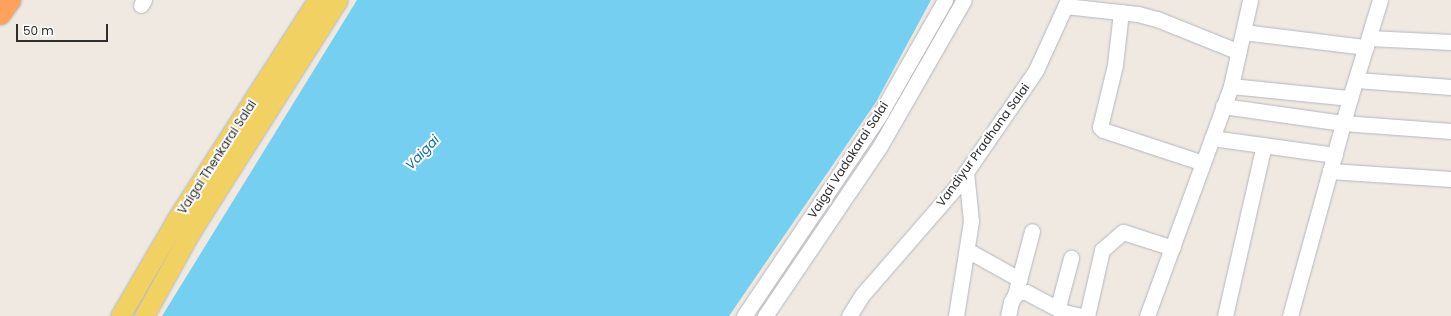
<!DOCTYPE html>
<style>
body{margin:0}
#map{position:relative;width:1451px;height:316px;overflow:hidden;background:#efe9e1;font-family:Poppins,sans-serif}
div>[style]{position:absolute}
.water>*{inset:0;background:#75cff0}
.roads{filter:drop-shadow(0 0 1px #b4b7c1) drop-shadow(0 0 1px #b4b7c1)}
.minor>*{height:15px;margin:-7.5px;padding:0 7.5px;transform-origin:7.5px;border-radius:7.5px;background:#fff}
.major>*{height:19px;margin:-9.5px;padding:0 9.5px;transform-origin:9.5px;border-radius:9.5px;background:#f2d163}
.highway>*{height:22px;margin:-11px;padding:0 11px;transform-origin:11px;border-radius:11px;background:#ffa35c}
span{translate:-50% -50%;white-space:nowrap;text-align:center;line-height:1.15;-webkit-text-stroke:4px #fff;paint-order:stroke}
.street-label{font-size:12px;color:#2e2e2e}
.water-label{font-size:13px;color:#0d6fa3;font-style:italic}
.scale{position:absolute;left:16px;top:24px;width:92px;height:18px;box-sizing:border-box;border:2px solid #2e2e2e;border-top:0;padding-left:5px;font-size:12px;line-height:14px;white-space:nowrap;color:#2e2e2e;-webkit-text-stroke:3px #fff;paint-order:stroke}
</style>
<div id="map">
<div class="water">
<div style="clip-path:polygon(357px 0,931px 0,876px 102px,729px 316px,162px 316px)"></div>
</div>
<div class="roads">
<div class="minor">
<div style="left:1380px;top:0;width:102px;rotate:107deg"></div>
<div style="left:1350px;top:98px;width:76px;rotate:105.3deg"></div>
<div style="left:1330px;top:171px;width:121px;rotate:3.8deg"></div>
<div style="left:141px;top:5px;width:6px;rotate:-59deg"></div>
<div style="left:1065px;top:6px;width:73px;rotate:6.3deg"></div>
<div style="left:1138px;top:14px;width:20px;rotate:15deg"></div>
<div style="left:1157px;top:19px;width:88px;rotate:21.9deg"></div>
<div style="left:1121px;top:12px;width:53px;rotate:96.5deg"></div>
<div style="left:1115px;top:65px;width:64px;rotate:103.6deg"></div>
<div style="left:1100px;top:127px;width:4px;rotate:45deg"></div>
<div style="left:1103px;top:130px;width:105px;rotate:18.3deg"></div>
<div style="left:1243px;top:32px;width:124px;rotate:7deg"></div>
<div style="left:1369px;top:38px;width:82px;rotate:2.8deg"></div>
<div style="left:1356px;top:80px;width:95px;rotate:4.2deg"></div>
<div style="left:1231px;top:86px;width:120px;rotate:5.8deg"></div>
<div style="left:1223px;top:106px;width:121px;rotate:8.1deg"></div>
<div style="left:1343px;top:123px;width:108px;rotate:4.2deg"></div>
<div style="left:1212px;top:138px;width:124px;rotate:7.9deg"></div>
<div style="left:967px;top:250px;width:60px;rotate:29.1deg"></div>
<div style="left:1015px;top:295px;width:66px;rotate:-75.1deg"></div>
<div style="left:1058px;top:307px;width:51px;rotate:-75.1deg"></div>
<div style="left:744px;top:316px;width:244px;rotate:-56deg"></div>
<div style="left:880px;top:114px;width:131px;rotate:-60.3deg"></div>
<div style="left:765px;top:316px;width:205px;rotate:-55.9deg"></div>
<div style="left:880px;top:146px;width:168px;rotate:-60.1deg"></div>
<div style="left:849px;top:316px;width:26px;rotate:-58deg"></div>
<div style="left:863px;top:294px;width:140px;rotate:-49deg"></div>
<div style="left:955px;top:188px;width:143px;rotate:-55.5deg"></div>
<div style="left:1036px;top:70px;width:77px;rotate:-65.4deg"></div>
<div style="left:956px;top:316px;width:96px;rotate:-81deg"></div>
<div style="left:971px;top:221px;width:49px;rotate:-95.8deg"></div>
<div style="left:1008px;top:316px;width:14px;rotate:-78deg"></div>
<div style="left:1011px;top:302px;width:8px;rotate:-60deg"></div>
<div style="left:1015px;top:295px;width:6px;rotate:-31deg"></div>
<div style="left:1020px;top:292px;width:6px"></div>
<div style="left:1026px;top:292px;width:43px;rotate:27.8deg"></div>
<div style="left:1064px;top:312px;width:18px;rotate:13deg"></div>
<div style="left:1087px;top:316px;width:68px;rotate:-77.2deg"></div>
<div style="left:1102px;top:250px;width:28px;rotate:-41deg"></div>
<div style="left:1123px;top:232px;width:52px;rotate:17.7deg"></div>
<div style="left:1147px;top:316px;width:245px;rotate:-69.9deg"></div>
<div style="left:1231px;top:86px;width:88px;rotate:-77.5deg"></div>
<div style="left:1225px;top:316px;width:175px;rotate:-77.2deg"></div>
<div style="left:1290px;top:316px;width:150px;rotate:-74.6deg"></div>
</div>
<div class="major">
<div style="left:120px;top:316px;width:111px;rotate:-59.7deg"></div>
<div style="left:176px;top:220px;width:261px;rotate:-57.3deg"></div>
<div style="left:144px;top:316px;width:95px;rotate:-61deg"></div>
<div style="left:190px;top:233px;width:276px;rotate:-57.6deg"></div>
</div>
<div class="highway">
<div style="left:0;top:14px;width:17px;rotate:-54deg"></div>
</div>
</div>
<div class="street-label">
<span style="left:983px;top:145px;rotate:-54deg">Vandiyur Pradhana Salai</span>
<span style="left:217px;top:157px;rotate:-57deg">Vaigai Thenkarai Salai</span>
<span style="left:848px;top:160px;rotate:-57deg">Vaigai Vadakarai Salai</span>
</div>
<div class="water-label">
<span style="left:423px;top:153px;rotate:-46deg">Vaigai</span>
</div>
<div class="scale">50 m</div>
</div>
